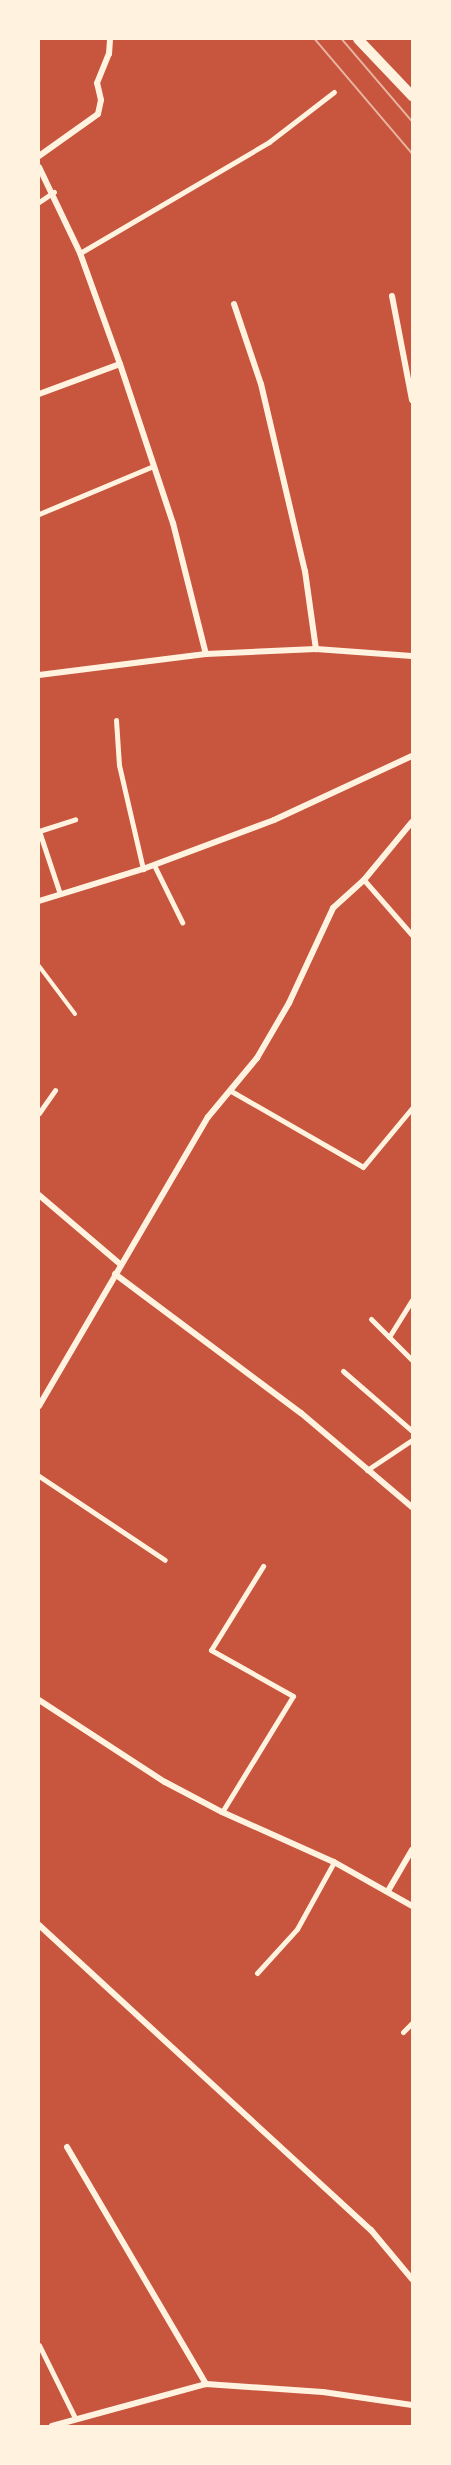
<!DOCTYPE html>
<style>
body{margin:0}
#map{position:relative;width:451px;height:2465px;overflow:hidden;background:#c8553d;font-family:"Titillium Web",sans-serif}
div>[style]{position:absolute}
.path>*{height:4px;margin:-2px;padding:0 2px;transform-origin:2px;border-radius:2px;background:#fff3e0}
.pedestrian>*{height:5px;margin:-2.5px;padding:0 2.5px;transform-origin:2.5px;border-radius:2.5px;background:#fff3e0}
.minor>*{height:6px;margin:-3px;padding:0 3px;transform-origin:3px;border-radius:3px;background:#fff3e0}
.tertiary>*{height:10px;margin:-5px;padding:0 5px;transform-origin:5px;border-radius:5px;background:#fff3e0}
.tram>*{height:1.5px;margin:-0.75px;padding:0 0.75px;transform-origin:0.75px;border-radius:0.75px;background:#e9b49f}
span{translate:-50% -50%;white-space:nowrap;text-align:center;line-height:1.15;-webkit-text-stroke:5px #fff3e0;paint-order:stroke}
.frame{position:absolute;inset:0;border:40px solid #fff3e0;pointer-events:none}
</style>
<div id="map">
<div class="path">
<div style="left:39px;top:966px;width:60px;rotate:53.1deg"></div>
</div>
<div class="pedestrian">
<div style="left:39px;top:202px;width:18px;rotate:-34deg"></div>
<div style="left:80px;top:253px;width:219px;rotate:-30.4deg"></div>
<div style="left:269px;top:142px;width:82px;rotate:-37.6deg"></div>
<div style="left:39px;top:514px;width:124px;rotate:-22.8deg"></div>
<div style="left:116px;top:720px;width:45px;rotate:86.2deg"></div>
<div style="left:119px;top:765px;width:107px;rotate:77deg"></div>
<div style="left:154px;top:865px;width:64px;rotate:63.8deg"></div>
<div style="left:364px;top:880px;width:73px;rotate:48.9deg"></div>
<div style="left:60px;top:894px;width:66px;rotate:-108.4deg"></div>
<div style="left:39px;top:831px;width:38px;rotate:-18deg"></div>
<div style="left:231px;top:1091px;width:152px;rotate:29.9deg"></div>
<div style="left:363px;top:1167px;width:77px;rotate:-50.3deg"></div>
<div style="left:39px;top:1113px;width:28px;rotate:-55deg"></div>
<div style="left:371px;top:1319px;width:58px;rotate:45deg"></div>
<div style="left:389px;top:1337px;width:44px;rotate:-58.1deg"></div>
<div style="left:343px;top:1371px;width:91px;rotate:41deg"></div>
<div style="left:367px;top:1470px;width:54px;rotate:-33.7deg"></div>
<div style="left:39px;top:1476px;width:151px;rotate:33.7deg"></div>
<div style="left:222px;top:1812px;width:136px;rotate:-58.5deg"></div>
<div style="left:293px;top:1696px;width:94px;rotate:-150.7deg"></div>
<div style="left:211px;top:1650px;width:99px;rotate:-58.2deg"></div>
<div style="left:257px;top:1973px;width:59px;rotate:-47.7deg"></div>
<div style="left:297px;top:1929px;width:77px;rotate:-61.1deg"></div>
<div style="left:403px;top:2032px;width:13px;rotate:-45deg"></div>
<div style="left:39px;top:2345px;width:81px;rotate:63.7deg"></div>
</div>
<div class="minor">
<div style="left:39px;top:156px;width:72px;rotate:-35.4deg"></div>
<div style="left:98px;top:114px;width:14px;rotate:-78deg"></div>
<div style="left:101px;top:100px;width:17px;rotate:-103deg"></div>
<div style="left:97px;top:83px;width:31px;rotate:-68deg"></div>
<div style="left:109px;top:54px;width:15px;rotate:-86deg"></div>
<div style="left:39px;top:167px;width:95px;rotate:64.5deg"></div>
<div style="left:80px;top:253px;width:118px;rotate:70.2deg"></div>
<div style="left:120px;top:364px;width:168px;rotate:71.6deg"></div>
<div style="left:173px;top:523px;width:135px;rotate:75.9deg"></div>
<div style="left:392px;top:296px;width:106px;rotate:79.1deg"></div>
<div style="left:234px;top:304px;width:84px;rotate:71.4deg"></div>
<div style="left:261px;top:384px;width:192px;rotate:76.8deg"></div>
<div style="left:305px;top:571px;width:79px;rotate:82deg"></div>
<div style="left:39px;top:394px;width:86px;rotate:-20.3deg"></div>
<div style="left:39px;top:675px;width:168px;rotate:-7.2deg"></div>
<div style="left:206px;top:654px;width:110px;rotate:-2.6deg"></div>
<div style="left:316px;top:649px;width:96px;rotate:4.2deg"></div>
<div style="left:39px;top:901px;width:109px;rotate:-17.1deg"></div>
<div style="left:143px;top:869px;width:140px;rotate:-20.5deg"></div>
<div style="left:274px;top:820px;width:152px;rotate:-24.9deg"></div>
<div style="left:39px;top:1195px;width:106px;rotate:40.4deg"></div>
<div style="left:115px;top:1274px;width:232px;rotate:36.8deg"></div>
<div style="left:301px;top:1413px;width:145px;rotate:40.3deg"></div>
<div style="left:39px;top:1406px;width:335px;rotate:-59.7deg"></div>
<div style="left:208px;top:1117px;width:77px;rotate:-50.3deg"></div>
<div style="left:257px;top:1058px;width:64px;rotate:-59.8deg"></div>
<div style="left:289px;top:1003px;width:105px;rotate:-65.1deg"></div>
<div style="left:333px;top:908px;width:42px;rotate:-42.1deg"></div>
<div style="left:364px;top:880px;width:75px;rotate:-50.4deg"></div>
<div style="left:39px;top:1700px;width:150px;rotate:33.1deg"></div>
<div style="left:165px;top:1782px;width:64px;rotate:27.8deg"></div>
<div style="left:222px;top:1812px;width:123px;rotate:24.1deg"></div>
<div style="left:334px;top:1862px;width:90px;rotate:29.4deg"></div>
<div style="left:388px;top:1891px;width:48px;rotate:-59.7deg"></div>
<div style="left:39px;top:1925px;width:451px;rotate:42.6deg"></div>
<div style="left:371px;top:2230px;width:64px;rotate:50.1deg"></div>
<div style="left:67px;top:2147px;width:275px;rotate:59.6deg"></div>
<div style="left:52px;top:2426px;width:160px;rotate:-15.3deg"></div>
<div style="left:206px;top:2384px;width:117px;rotate:3.9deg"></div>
<div style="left:323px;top:2392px;width:90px;rotate:8.3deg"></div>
</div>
<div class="tertiary">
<div style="left:358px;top:39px;width:79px;rotate:46.5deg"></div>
</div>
<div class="tram">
<div style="left:315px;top:39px;width:150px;rotate:49.6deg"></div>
<div style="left:342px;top:39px;width:108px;rotate:49.5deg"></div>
</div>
<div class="frame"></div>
</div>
